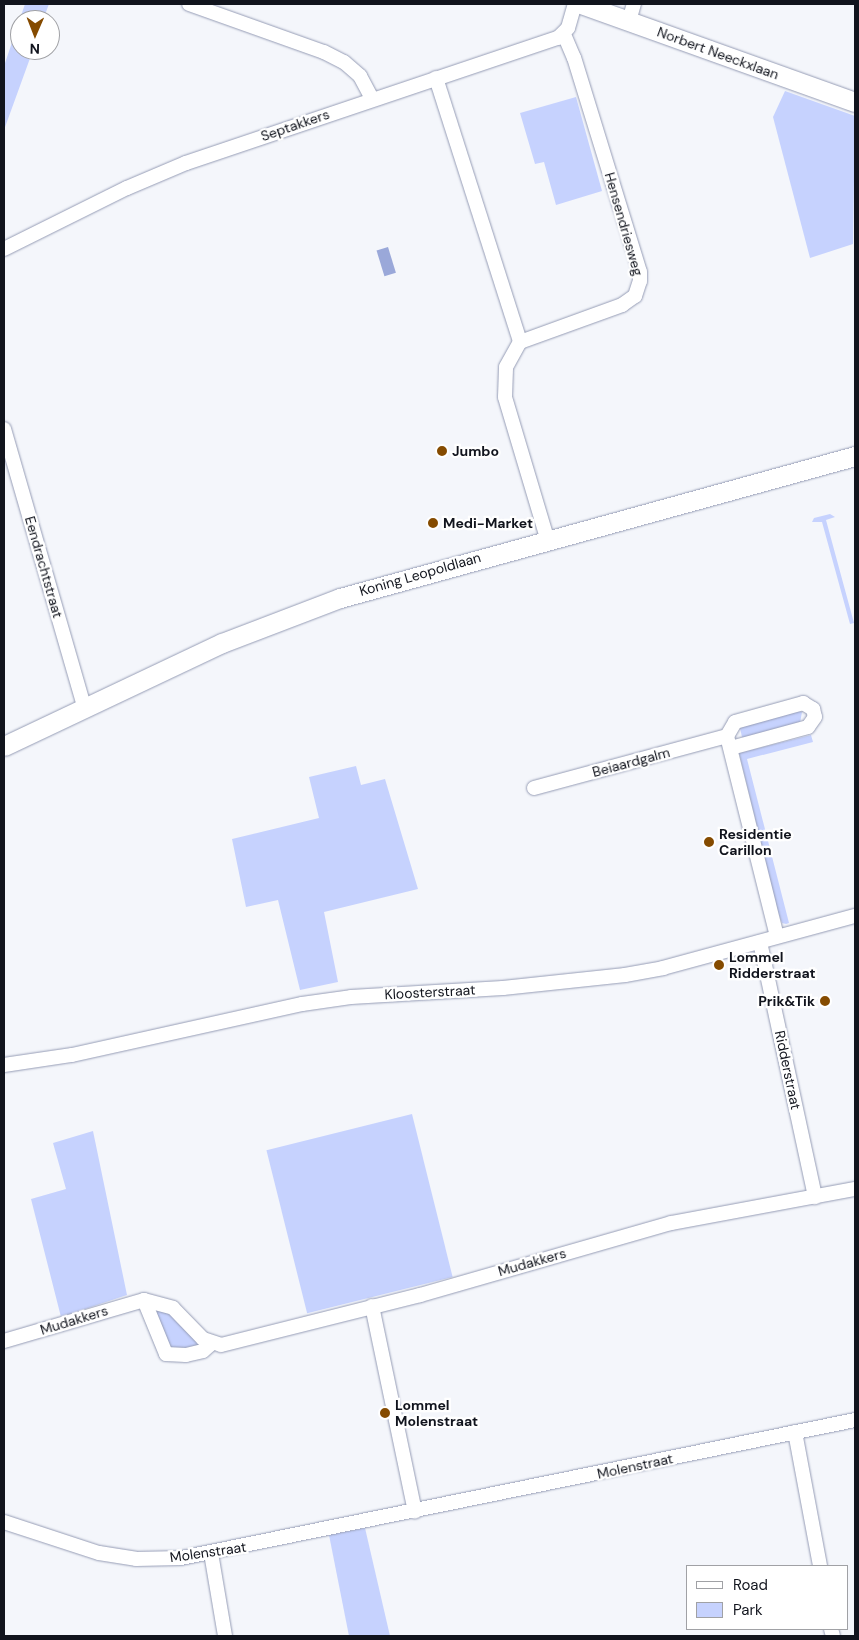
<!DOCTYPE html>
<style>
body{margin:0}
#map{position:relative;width:859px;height:1640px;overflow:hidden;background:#f4f6fb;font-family:"DM Sans",sans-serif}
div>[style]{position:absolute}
.green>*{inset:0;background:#c6d2fe;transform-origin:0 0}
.water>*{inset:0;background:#9aa8d9;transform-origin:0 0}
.roads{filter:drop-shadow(0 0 1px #959cb5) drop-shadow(0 0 1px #959cb5)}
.street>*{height:14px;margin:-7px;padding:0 7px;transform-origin:7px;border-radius:7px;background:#fff}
.secondary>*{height:19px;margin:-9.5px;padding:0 9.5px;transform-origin:9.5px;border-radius:9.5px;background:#fff}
.dots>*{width:14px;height:14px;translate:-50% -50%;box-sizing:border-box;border:2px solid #fff;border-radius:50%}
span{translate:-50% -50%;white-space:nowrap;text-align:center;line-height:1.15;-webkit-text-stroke:4.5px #fff;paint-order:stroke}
.street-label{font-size:14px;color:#11141d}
.poi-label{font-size:14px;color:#11141d;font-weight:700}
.left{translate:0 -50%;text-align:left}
.right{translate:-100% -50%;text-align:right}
.frame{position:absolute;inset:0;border:5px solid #11141d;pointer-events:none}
.legend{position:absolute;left:686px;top:1565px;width:162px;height:65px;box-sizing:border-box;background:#fff;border:1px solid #a0a1a5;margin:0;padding:6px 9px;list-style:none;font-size:15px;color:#11141d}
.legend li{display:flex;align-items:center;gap:10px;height:25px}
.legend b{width:25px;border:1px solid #a0a1a5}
.north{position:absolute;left:10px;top:10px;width:50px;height:50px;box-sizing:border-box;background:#fff;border:1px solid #a0a1a5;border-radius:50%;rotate:181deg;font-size:14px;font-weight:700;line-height:20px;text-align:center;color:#11141d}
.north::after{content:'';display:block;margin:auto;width:18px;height:22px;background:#854b00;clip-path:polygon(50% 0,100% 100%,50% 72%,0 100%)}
</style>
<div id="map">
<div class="green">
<div style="clip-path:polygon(25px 4px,49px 4px,43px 20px,20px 20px,20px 50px,33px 50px,4px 130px,4px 66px)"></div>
<div style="clip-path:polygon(785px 91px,855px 116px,853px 244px,810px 258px,773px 117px)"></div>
<div style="clip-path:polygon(576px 97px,602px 191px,556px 205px,544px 162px,535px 164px,520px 113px)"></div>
<div style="clip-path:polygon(830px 514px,835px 517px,826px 520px,854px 623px,850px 624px,822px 522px,812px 522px,814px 518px)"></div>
<div style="clip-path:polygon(794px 710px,802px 712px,800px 723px,751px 737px,742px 737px,740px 728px,743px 724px)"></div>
<div style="clip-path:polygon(811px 735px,813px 742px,747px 759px,789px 923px,786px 924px,782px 923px,778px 913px,739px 753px)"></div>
<div style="clip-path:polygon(356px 766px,361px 785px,385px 779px,418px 889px,324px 912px,338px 982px,300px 990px,278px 900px,246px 907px,232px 839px,319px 818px,309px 777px)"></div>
<div style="left:412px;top:1114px;width:168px;height:150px;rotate:76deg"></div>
<div style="clip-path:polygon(93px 1131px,127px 1295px,61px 1317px,31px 1199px,66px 1189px,53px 1143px)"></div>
<div style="clip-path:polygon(156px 1306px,172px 1315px,198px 1341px,198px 1347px,176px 1351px,167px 1346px,154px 1311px)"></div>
<div style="clip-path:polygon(365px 1528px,390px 1636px,349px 1636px,329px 1535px)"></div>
</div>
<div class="water">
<div style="left:388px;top:247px;width:27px;height:12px;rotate:73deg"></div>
</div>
<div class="roads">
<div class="street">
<div style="left:189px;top:4px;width:143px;rotate:19.6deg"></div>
<div style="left:324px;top:52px;width:22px;rotate:27deg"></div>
<div style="left:344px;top:62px;width:21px;rotate:41deg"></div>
<div style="left:360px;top:76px;width:26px;rotate:62deg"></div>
<div style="left:629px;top:21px;width:18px;rotate:-74deg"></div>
<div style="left:436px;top:78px;width:277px;rotate:72.3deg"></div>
<div style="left:4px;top:249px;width:137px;rotate:-26.4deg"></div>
<div style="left:127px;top:188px;width:64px;rotate:-23deg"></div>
<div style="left:186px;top:163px;width:392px;rotate:-18.6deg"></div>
<div style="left:558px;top:38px;width:14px;rotate:-45deg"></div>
<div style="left:568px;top:28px;width:25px;rotate:-74deg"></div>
<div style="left:4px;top:429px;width:288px;rotate:73.9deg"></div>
<div style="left:547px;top:538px;width:147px;rotate:-106.6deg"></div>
<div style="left:505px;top:397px;width:30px;rotate:-88deg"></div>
<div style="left:506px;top:367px;width:29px;rotate:-61deg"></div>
<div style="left:520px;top:342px;width:109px;rotate:-19.9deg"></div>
<div style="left:622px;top:305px;width:16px;rotate:-35deg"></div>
<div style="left:635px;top:296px;width:16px;rotate:-72deg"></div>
<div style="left:640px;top:281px;width:9px;rotate:-90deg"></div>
<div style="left:640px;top:272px;width:224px;rotate:-107.1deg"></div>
<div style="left:574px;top:58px;width:25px;rotate:-113deg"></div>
<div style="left:727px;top:736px;width:16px;rotate:-60deg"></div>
<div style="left:735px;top:722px;width:71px;rotate:-15.6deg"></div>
<div style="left:803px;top:703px;width:12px;rotate:31deg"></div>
<div style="left:813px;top:709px;width:8px;rotate:76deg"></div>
<div style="left:815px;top:717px;width:12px;rotate:125deg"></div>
<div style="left:808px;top:727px;width:80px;rotate:164.7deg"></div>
<div style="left:534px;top:788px;width:200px;rotate:-15.1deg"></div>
<div style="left:727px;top:736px;width:206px;rotate:76deg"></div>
<div style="left:760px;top:942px;width:261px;rotate:77.8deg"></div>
<div style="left:4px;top:1065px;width:69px;rotate:-8.4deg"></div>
<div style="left:72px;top:1055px;width:236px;rotate:-12.5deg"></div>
<div style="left:302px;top:1004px;width:49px;rotate:-8.1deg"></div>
<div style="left:351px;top:997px;width:152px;rotate:-3.4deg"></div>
<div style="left:503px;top:988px;width:123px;rotate:-6.1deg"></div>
<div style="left:625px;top:975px;width:39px;rotate:-10deg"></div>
<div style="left:663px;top:968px;width:199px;rotate:-15.2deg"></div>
<div style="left:144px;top:1300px;width:58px;rotate:67.8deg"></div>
<div style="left:166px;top:1354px;width:20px;rotate:3deg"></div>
<div style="left:186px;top:1355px;width:17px;rotate:-13deg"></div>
<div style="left:203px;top:1351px;width:11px;rotate:-41deg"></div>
<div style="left:372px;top:1306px;width:210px;rotate:78.2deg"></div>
<div style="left:4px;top:1341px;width:146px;rotate:-16.3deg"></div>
<div style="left:144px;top:1300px;width:30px;rotate:15deg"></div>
<div style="left:173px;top:1308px;width:43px;rotate:45.9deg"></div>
<div style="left:203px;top:1339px;width:19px;rotate:18deg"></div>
<div style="left:221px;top:1345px;width:205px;rotate:-14.1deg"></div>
<div style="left:420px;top:1295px;width:261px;rotate:-16deg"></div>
<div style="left:671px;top:1223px;width:187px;rotate:-10.5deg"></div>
<div style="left:795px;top:1432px;width:136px;rotate:79.4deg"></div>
<div style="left:4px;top:1522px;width:100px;rotate:18.1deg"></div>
<div style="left:99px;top:1553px;width:37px;rotate:9deg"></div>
<div style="left:136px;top:1559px;width:45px;rotate:-1.3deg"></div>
<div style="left:181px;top:1558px;width:688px;rotate:-11.57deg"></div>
<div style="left:211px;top:1553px;width:84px;rotate:80.4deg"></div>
<div style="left:831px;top:1629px;width:7px;rotate:74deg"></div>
</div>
<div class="secondary">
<div style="left:581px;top:4px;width:291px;rotate:19.7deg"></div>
<div style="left:4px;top:746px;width:241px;rotate:-25.3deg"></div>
<div style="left:222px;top:643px;width:126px;rotate:-20.9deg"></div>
<div style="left:340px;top:598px;width:534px;rotate:-15.42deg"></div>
</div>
</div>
<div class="dots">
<div style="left:442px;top:451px;background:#854b00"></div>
<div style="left:433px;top:523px;background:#854b00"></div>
<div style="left:709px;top:842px;background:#854b00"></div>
<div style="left:719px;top:965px;background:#854b00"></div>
<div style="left:825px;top:1001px;background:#854b00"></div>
<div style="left:385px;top:1413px;background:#854b00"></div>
</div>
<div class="street-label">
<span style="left:718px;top:53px;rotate:20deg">Norbert Neeckxlaan</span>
<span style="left:295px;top:125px;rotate:-19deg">Septakkers</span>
<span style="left:624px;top:224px;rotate:74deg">Hensendriesweg</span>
<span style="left:44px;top:567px;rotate:74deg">Eendrachtstraat</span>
<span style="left:420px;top:574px;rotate:-16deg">Koning Leopoldlaan</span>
<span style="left:631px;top:762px;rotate:-15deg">Beiaardgalm</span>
<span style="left:430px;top:992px;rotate:-3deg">Kloosterstraat</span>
<span style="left:788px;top:1070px;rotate:78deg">Ridderstraat</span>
<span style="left:532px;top:1262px;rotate:-16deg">Mudakkers</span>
<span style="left:74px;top:1320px;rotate:-17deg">Mudakkers</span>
<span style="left:635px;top:1466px;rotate:-12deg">Molenstraat</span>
<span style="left:208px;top:1552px;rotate:-8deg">Molenstraat</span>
</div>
<div class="poi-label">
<span class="left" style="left:452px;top:451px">Jumbo</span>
<span class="left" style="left:443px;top:523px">Medi-Market</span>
<span class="left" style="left:719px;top:842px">Residentie<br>Carillon</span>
<span class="left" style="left:729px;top:965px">Lommel<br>Ridderstraat</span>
<span class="right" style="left:815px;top:1001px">Prik&amp;Tik</span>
<span class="left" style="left:395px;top:1413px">Lommel<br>Molenstraat</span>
</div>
<div class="frame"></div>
<ul class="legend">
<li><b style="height:6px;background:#fff"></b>Road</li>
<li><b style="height:14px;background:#c6d2fe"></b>Park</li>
</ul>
<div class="north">N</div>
</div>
